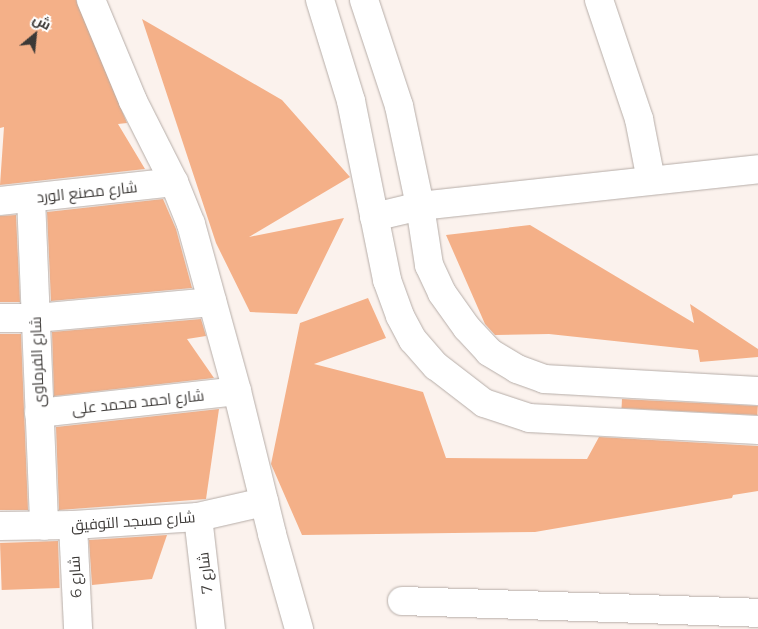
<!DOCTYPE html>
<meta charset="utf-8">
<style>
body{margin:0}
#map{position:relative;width:758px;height:629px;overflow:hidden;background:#fbf2ed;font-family:Montserrat,Cairo,sans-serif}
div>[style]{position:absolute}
.building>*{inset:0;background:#f4b088;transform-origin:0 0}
.roads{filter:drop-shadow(0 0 1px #b6ada8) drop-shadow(0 0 1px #b6ada8)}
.minor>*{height:28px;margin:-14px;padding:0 14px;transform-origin:14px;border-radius:14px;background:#fff}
span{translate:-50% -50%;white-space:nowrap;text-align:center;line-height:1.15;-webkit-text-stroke:4px #fff;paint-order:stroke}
.street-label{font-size:15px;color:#3c3937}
.north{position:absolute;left:10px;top:10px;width:50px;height:50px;-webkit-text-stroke:4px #fff;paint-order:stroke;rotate:28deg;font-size:14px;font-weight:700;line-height:20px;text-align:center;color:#3c3937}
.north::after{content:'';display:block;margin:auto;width:18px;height:22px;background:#3c3937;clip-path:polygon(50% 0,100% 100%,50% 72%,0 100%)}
</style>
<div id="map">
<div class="building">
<div style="clip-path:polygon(0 0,76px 0,127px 123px,118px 124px,145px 169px,0 185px,4px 127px,0 128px)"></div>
<div style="clip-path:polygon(142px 19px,282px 100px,350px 177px,249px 237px,344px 218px,297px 314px,250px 312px,216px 243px)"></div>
<div style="clip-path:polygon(163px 199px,176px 229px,192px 288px,51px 301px,47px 212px)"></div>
<div style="clip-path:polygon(16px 215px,20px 302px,0 302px,0 216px)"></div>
<div style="clip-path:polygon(530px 225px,694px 323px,690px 304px,758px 349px,758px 357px,700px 362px,698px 350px,549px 334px,495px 335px,485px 324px,446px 235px)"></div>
<div style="clip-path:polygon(368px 298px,386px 338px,314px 364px,423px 392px,446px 458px,587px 459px,599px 437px,758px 446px,758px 491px,733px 495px,732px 498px,535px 532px,302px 535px,271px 464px,300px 323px)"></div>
<div style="clip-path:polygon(201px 319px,206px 336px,187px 339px,214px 378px,54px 396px,52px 332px)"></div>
<div style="clip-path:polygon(0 334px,21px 334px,28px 510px,0 510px)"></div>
<div style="left:622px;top:399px;width:136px;height:9px;rotate:3deg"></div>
<div style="clip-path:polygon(219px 409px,206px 499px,59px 510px,56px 427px)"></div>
<div style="clip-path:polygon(167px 535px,152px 579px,92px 585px,89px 540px)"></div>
<div style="left:58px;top:541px;width:47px;height:58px;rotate:88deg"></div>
</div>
<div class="roads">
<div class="minor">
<div style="left:91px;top:0;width:109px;rotate:67.4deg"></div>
<div style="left:133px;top:101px;width:91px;rotate:63.2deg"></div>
<div style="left:174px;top:182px;width:45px;rotate:68deg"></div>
<div style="left:191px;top:224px;width:173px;rotate:74.6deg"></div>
<div style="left:237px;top:391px;width:147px;rotate:76.2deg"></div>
<div style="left:272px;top:534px;width:99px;rotate:74.1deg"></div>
<div style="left:320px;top:0;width:106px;rotate:72.9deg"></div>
<div style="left:351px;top:101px;width:183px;rotate:78.6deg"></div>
<div style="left:387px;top:280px;width:38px;rotate:70deg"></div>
<div style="left:400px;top:316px;width:27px;rotate:62deg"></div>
<div style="left:413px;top:340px;width:35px;rotate:49deg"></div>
<div style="left:436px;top:366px;width:61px;rotate:37.6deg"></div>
<div style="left:484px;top:403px;width:47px;rotate:18.4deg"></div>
<div style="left:529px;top:418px;width:229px;rotate:3deg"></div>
<div style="left:364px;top:0;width:112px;rotate:71.7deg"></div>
<div style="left:399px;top:106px;width:102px;rotate:78.1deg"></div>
<div style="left:420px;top:206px;width:60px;rotate:81.3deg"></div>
<div style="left:429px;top:265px;width:31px;rotate:65deg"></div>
<div style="left:442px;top:293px;width:43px;rotate:54.5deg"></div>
<div style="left:467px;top:328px;width:33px;rotate:47deg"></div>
<div style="left:489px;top:352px;width:33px;rotate:31deg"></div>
<div style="left:517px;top:369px;width:29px;rotate:20deg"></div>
<div style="left:544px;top:379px;width:214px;rotate:3.2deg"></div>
<div style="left:599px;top:0;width:126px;rotate:71.4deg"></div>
<div style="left:639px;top:119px;width:62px;rotate:78.9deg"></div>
<div style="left:31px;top:198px;width:328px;rotate:87.7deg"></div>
<div style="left:0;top:201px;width:175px;rotate:-6.2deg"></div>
<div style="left:374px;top:217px;width:47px;rotate:-13.4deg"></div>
<div style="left:420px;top:206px;width:340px;rotate:-6.2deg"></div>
<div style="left:0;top:318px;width:36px"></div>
<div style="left:36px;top:318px;width:177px;rotate:-5.2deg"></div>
<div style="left:39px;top:413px;width:199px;rotate:-6.3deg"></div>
<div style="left:198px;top:517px;width:113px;rotate:83.4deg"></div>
<div style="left:73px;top:525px;width:104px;rotate:87.2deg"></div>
<div style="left:0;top:526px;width:73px;rotate:-0.8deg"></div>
<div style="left:73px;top:525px;width:125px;rotate:-3.7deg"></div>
<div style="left:198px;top:517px;width:68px;rotate:-12.8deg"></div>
<div style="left:402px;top:601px;width:356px;rotate:1.9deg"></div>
</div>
</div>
<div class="street-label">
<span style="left:87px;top:192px;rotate:-6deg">شارع مصنع الورد</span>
<span style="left:37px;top:362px;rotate:-92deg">شارع الفرماوى</span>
<span style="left:138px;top:402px;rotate:-6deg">شارع احمد محمد على</span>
<span style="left:133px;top:521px;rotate:-4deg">شارع مسجد التوفيق</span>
<span style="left:205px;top:573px;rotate:-96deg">شارع 7</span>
<span style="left:75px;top:577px;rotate:-93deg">شارع 6</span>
</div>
<div class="north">ش</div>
</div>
